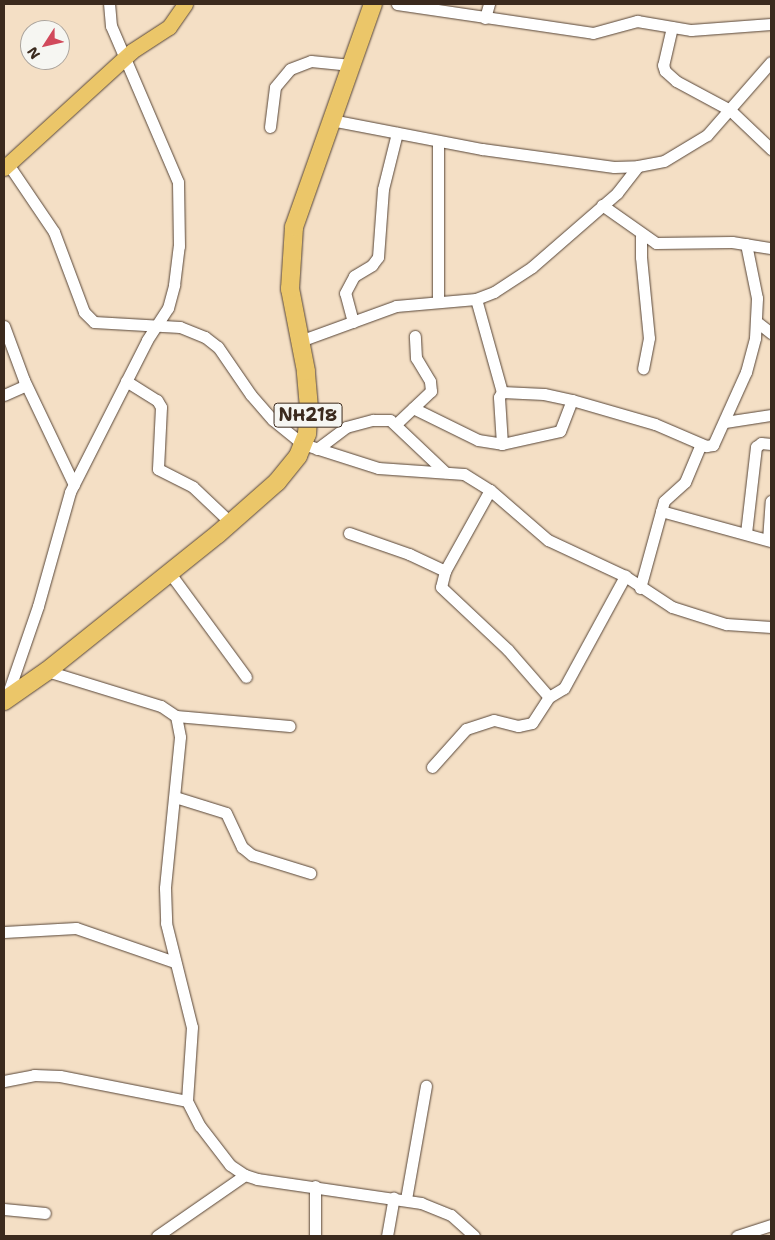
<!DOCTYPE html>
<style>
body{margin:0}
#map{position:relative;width:775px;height:1240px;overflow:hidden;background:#f4dfc5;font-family:"Shantell Sans",sans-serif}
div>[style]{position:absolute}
.roads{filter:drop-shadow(0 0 1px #574537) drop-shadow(0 0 1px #574537)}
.minor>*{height:11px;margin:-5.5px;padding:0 5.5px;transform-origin:5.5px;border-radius:5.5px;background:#fff}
.major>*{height:15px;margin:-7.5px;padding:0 7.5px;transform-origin:7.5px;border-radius:7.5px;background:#ebc669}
.highway>*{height:18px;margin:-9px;padding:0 9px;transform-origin:9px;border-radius:9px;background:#ebc669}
span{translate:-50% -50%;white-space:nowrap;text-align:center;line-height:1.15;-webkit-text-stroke:4px #f6f6f2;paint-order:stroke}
.shield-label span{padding:1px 4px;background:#f6f6f2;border:1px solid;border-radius:4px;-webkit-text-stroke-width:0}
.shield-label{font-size:18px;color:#3b2a1e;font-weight:700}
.frame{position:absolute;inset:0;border:5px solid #3b2a1e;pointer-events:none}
.north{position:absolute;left:20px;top:20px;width:50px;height:50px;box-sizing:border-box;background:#f6f6f2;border:1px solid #aba49d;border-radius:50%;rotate:235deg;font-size:14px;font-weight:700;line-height:20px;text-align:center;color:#3b2a1e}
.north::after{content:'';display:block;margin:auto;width:18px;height:22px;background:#d1495b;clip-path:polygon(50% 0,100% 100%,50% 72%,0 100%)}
</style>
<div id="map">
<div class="roads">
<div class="minor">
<div style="left:397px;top:4px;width:198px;rotate:8.4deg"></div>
<div style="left:593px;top:33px;width:46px;rotate:-15.3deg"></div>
<div style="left:637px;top:21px;width:55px;rotate:9.5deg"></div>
<div style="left:691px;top:30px;width:80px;rotate:-4.3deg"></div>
<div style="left:485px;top:18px;width:15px;rotate:-74deg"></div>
<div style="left:672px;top:27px;width:39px;rotate:103deg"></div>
<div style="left:663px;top:65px;width:6px;rotate:72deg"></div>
<div style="left:665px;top:71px;width:15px;rotate:42deg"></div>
<div style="left:676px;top:81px;width:61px;rotate:28.2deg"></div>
<div style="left:730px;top:110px;width:57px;rotate:43.6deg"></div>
<div style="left:331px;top:120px;width:154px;rotate:10.9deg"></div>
<div style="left:482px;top:149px;width:133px;rotate:7.8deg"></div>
<div style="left:614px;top:167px;width:24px;rotate:-2deg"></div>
<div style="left:638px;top:166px;width:26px;rotate:-11deg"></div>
<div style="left:664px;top:161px;width:50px;rotate:-31.2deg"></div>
<div style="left:707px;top:135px;width:97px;rotate:-48.8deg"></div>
<div style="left:270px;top:127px;width:40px;rotate:-82.9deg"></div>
<div style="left:275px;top:87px;width:23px;rotate:-50deg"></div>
<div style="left:290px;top:69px;width:22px;rotate:-21deg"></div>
<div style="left:311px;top:61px;width:40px;rotate:5.7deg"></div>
<div style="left:8px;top:164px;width:82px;rotate:55.9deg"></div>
<div style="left:54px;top:232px;width:85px;rotate:69.4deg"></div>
<div style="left:84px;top:312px;width:14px;rotate:45deg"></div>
<div style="left:94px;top:322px;width:86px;rotate:3.3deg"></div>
<div style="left:180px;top:327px;width:27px;rotate:22deg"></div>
<div style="left:205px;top:337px;width:16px;rotate:38deg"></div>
<div style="left:218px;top:347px;width:58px;rotate:55.5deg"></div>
<div style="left:251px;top:395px;width:33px;rotate:49deg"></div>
<div style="left:273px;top:420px;width:38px;rotate:39deg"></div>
<div style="left:303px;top:444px;width:79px;rotate:17.7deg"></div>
<div style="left:378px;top:468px;width:86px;rotate:4deg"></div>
<div style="left:464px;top:474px;width:31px;rotate:32deg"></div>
<div style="left:490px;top:490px;width:77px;rotate:40.8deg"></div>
<div style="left:548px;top:540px;width:85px;rotate:25.1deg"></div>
<div style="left:625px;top:576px;width:56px;rotate:33.4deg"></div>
<div style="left:672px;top:607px;width:57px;rotate:17.5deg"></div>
<div style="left:726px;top:624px;width:45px;rotate:3.8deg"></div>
<div style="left:602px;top:205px;width:66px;rotate:35.1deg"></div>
<div style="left:656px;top:243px;width:76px;rotate:-0.8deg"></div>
<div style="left:732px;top:242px;width:39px;rotate:9deg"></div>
<div style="left:641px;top:236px;width:21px;rotate:90deg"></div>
<div style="left:641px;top:257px;width:81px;rotate:84.4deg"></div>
<div style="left:649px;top:338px;width:31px;rotate:101deg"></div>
<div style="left:476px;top:299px;width:97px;rotate:74.4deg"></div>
<div style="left:438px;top:302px;width:161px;rotate:-90deg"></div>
<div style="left:353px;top:322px;width:30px;rotate:-105deg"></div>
<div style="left:345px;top:293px;width:19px;rotate:-62deg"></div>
<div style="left:354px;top:276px;width:21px;rotate:-31deg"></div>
<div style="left:372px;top:265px;width:10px;rotate:-53deg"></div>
<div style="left:378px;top:257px;width:68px;rotate:-85.8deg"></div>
<div style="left:383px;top:189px;width:58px;rotate:-76deg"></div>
<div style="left:757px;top:322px;width:18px;rotate:38deg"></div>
<div style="left:4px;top:326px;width:58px;rotate:69.7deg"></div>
<div style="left:24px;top:380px;width:116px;rotate:64.5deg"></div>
<div style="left:300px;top:341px;width:102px;rotate:-20deg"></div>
<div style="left:396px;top:306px;width:80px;rotate:-5deg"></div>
<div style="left:476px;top:299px;width:19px;rotate:-21deg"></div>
<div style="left:494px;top:292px;width:45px;rotate:-33.3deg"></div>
<div style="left:532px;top:267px;width:113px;rotate:-41deg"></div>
<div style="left:617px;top:193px;width:34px;rotate:-52deg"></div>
<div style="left:126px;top:381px;width:36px;rotate:32deg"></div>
<div style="left:157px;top:400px;width:8px;rotate:60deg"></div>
<div style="left:161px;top:407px;width:62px;rotate:92.8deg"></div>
<div style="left:158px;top:469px;width:39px;rotate:27deg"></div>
<div style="left:193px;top:487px;width:52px;rotate:43.5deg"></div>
<div style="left:4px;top:395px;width:24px;rotate:-24deg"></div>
<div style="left:413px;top:408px;width:72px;rotate:26.2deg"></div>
<div style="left:478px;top:440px;width:24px;rotate:9deg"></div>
<div style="left:502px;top:444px;width:59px;rotate:-12.6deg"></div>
<div style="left:560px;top:431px;width:33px;rotate:-69deg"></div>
<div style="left:572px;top:400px;width:86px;rotate:16.1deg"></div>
<div style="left:655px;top:424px;width:56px;rotate:23.3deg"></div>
<div style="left:706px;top:446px;width:7px;rotate:-8deg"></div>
<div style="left:713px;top:445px;width:80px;rotate:-65.7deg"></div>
<div style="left:746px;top:372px;width:35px;rotate:-75deg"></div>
<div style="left:755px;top:338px;width:40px;rotate:-87.1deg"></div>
<div style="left:757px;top:298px;width:55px;rotate:-101.5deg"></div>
<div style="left:725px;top:422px;width:47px;rotate:-8.7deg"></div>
<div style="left:396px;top:424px;width:48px;rotate:-43.3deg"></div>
<div style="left:431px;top:391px;width:10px;rotate:-96deg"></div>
<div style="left:430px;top:381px;width:27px;rotate:-121deg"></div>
<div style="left:416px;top:358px;width:22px;rotate:-93deg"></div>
<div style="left:502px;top:444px;width:47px;rotate:-93.7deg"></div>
<div style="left:499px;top:397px;width:6px;rotate:-59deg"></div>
<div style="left:502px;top:392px;width:42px;rotate:2.7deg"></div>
<div style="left:544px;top:394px;width:29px;rotate:12deg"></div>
<div style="left:317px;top:449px;width:36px;rotate:-37deg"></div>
<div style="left:346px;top:427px;width:28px;rotate:-15deg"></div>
<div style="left:373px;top:420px;width:17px"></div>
<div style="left:390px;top:420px;width:76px;rotate:43.4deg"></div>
<div style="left:490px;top:490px;width:93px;rotate:119.1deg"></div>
<div style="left:445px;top:571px;width:16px;rotate:104deg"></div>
<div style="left:441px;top:587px;width:92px;rotate:43.2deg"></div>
<div style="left:508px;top:650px;width:62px;rotate:48.9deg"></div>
<div style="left:661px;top:511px;width:114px;rotate:15.3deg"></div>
<div style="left:349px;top:533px;width:64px;rotate:19.3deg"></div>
<div style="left:409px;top:554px;width:40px;rotate:25deg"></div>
<div style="left:746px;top:533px;width:87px;rotate:-83.4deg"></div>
<div style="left:756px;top:447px;width:6px;rotate:-39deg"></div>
<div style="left:761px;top:443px;width:10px;rotate:6deg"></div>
<div style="left:768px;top:540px;width:39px;rotate:-86deg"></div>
<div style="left:169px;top:572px;width:130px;rotate:53.7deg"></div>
<div style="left:640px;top:588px;width:90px;rotate:-74.6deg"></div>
<div style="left:664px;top:501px;width:28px;rotate:-42deg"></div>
<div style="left:685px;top:482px;width:41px;rotate:-67.2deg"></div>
<div style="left:47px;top:671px;width:119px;rotate:17.1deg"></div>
<div style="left:161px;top:706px;width:18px;rotate:34deg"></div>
<div style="left:176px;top:716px;width:21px;rotate:79deg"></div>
<div style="left:180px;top:737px;width:152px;rotate:95.7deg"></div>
<div style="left:165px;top:888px;width:35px;rotate:88deg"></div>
<div style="left:166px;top:923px;width:107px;rotate:76deg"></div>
<div style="left:192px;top:1027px;width:74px;rotate:93.9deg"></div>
<div style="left:187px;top:1101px;width:28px;rotate:63deg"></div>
<div style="left:200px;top:1126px;width:49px;rotate:52.4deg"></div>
<div style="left:230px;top:1165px;width:18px;rotate:34deg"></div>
<div style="left:245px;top:1175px;width:13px;rotate:18deg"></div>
<div style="left:257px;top:1179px;width:166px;rotate:8.3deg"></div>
<div style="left:421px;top:1203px;width:32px;rotate:22deg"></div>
<div style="left:451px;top:1215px;width:31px;rotate:42deg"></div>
<div style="left:6px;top:699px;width:98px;rotate:-71deg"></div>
<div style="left:38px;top:606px;width:118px;rotate:-74.3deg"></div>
<div style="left:70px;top:492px;width:170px;rotate:-63.1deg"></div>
<div style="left:147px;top:340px;width:38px;rotate:-57deg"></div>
<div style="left:168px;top:308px;width:24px;rotate:-75deg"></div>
<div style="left:174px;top:285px;width:39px;rotate:-83deg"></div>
<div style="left:179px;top:246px;width:64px;rotate:-90.9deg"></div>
<div style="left:178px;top:182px;width:170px;rotate:-113.2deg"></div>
<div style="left:111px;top:26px;width:22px;rotate:-95deg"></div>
<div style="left:176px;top:716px;width:114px;rotate:5deg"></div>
<div style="left:432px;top:767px;width:51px;rotate:-48.2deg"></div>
<div style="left:466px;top:729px;width:29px;rotate:-18deg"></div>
<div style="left:494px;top:720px;width:25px;rotate:14deg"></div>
<div style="left:518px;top:726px;width:14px;rotate:-12deg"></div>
<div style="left:532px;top:723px;width:31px;rotate:-57deg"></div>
<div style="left:549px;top:697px;width:17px;rotate:-31deg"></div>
<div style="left:564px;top:688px;width:128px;rotate:-61.4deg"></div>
<div style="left:175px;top:797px;width:53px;rotate:17.4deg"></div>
<div style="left:226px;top:813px;width:38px;rotate:65deg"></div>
<div style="left:242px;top:847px;width:13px;rotate:39deg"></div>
<div style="left:252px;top:855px;width:61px;rotate:17.2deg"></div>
<div style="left:4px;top:932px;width:72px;rotate:-3.2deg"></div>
<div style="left:76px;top:928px;width:105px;rotate:19deg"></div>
<div style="left:4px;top:1081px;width:31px;rotate:-11deg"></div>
<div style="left:34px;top:1075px;width:26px;rotate:2deg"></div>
<div style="left:60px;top:1076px;width:129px;rotate:11.1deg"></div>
<div style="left:406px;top:1199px;width:115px;rotate:-80deg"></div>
<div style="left:4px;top:1209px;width:41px;rotate:5.6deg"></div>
<div style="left:157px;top:1236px;width:107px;rotate:-34.7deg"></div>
<div style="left:315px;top:1236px;width:50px;rotate:-90deg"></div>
<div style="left:387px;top:1236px;width:39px;rotate:-80deg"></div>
<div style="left:737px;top:1236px;width:36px;rotate:-18deg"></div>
</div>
<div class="major">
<div style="left:4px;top:168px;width:173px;rotate:-42.4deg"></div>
<div style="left:132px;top:51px;width:44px;rotate:-33deg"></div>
<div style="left:169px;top:27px;width:28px;rotate:-55deg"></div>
</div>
<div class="highway">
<div style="left:4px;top:701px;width:52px;rotate:-34.9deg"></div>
<div style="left:47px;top:671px;width:219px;rotate:-38.7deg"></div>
<div style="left:218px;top:534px;width:79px;rotate:-41.4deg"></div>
<div style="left:277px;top:482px;width:33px;rotate:-51deg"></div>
<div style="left:298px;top:456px;width:24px;rotate:-68deg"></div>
<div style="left:307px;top:434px;width:26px;rotate:-86deg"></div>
<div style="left:309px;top:408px;width:37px;rotate:-95deg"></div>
<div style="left:306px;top:371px;width:84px;rotate:-101deg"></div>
<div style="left:290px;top:289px;width:62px;rotate:-86.3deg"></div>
<div style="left:294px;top:227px;width:237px;rotate:-70.5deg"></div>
</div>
</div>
<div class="shield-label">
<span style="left:308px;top:415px">NH218</span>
</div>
<div class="frame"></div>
<div class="north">N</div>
</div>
